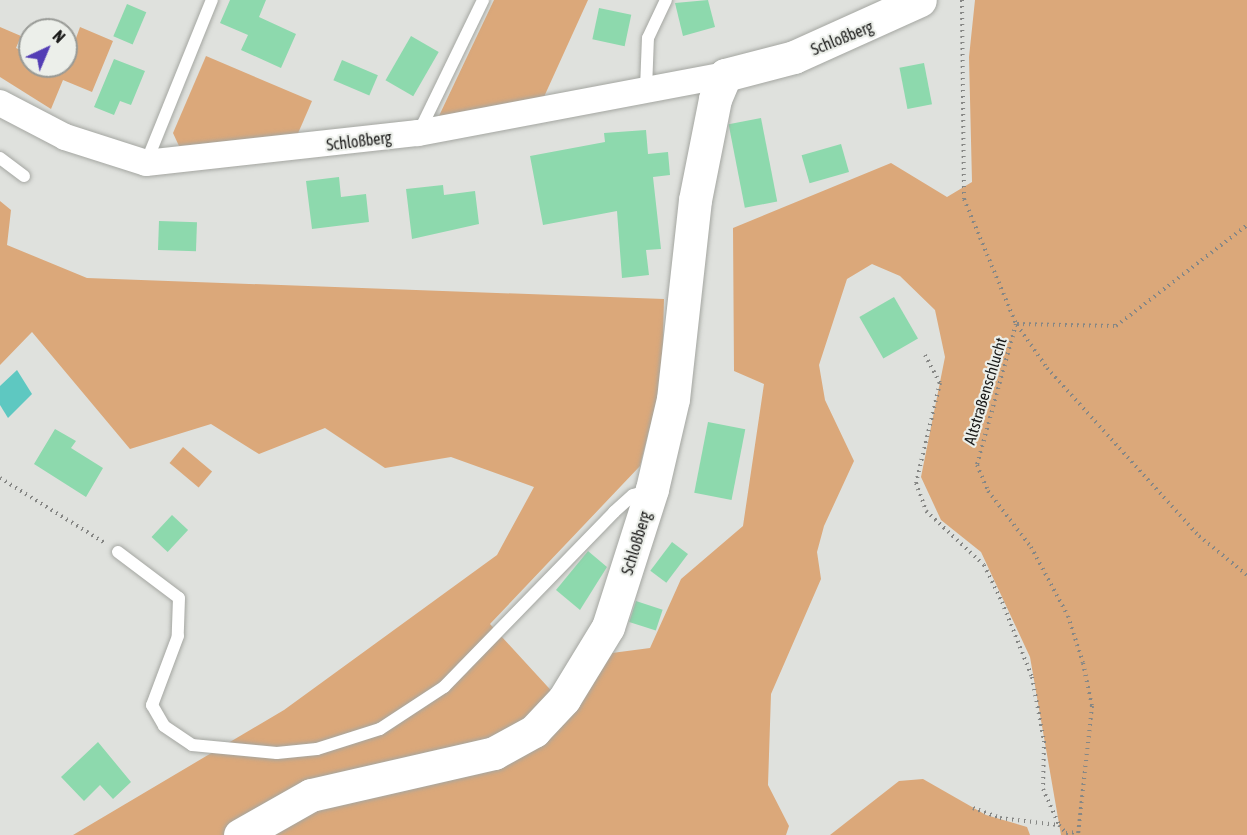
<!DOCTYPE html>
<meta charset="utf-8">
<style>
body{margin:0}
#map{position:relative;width:1247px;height:835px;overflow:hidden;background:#dfe1dd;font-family:"Asap Condensed",sans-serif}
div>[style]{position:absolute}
.green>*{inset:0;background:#dba87a;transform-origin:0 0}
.water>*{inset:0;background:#5ec8c1}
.building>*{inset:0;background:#8dd9ad;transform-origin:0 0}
.path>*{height:4px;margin-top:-2px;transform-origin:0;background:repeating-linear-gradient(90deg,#868785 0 1.5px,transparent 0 6px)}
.roads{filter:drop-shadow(0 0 2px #a4a6a1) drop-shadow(0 0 2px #a4a6a1)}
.lane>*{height:12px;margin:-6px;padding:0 6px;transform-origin:6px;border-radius:6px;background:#fff}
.street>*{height:26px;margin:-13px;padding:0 13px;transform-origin:13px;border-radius:13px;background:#fff}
.secondary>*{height:33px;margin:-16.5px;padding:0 16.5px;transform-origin:16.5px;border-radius:16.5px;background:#fff}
span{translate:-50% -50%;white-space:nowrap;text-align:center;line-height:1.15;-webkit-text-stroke:4.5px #ecefea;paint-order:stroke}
.street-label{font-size:16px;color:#1a1a19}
.north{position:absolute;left:18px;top:18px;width:60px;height:60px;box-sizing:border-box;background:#ecefea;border:2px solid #989a96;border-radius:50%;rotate:44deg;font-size:16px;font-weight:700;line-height:24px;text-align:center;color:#1a1a19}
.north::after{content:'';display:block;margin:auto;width:21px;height:27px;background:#533db5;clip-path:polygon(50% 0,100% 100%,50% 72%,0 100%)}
</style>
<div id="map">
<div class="green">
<div style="clip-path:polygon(494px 0,588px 0,543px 99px,438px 118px)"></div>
<div style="clip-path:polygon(975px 0,1247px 0,1247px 835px,1061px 835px,1030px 657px,981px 552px,941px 520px,921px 477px,945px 357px,935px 310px,900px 276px,872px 264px,847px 279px,819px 365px,825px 400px,854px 461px,824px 526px,817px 552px,821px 579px,771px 694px,768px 785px,789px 826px,786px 835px,73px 835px,284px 710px,497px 555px,534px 487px,451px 457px,385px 468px,325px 428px,259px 454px,211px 424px,130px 449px,32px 332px,0 365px,0 201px,11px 210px,7px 245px,87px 278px,664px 299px,662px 380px,640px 466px,490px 624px,569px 710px,612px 653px,650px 648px,681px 579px,743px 526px,764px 384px,734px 371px,733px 228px,891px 163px,947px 197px,972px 182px,969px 57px)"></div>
<div style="clip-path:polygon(0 27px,21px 36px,16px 48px,30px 54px,30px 66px,66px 66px,80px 27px,113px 41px,92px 92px,63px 80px,51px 109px,0 77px)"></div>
<div style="clip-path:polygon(206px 56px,312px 101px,296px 138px,179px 146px,173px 133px)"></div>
<div style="left:183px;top:447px;width:38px;height:21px;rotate:40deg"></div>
<div style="clip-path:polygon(923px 779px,986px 815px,1027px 827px,1030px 835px,830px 835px,899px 781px)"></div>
</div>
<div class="water">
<div style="clip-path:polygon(17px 370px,32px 394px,8px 418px,0 405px,0 386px)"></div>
</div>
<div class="building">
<div style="clip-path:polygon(230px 0,266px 0,259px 17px,296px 34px,281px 68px,241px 50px,248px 35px,220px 23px)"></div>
<div style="clip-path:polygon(708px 0,715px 27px,683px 36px,675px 3px)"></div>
<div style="left:127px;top:4px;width:21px;height:35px;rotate:23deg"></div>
<div style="left:599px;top:8px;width:33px;height:32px;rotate:12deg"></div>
<div style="left:411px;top:36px;width:32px;height:51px;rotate:30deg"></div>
<div style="clip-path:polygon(114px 59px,145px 71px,131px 105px,120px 101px,114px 115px,94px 107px)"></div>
<div style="left:342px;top:60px;width:39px;height:22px;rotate:23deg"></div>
<div style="left:924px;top:63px;width:42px;height:25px;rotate:79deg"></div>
<div style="left:761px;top:118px;width:85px;height:33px;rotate:79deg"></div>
<div style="clip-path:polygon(646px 130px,648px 154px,668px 152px,670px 175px,653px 177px,661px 249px,646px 250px,649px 275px,622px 278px,617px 211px,543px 225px,530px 156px,605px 142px,604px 133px)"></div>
<div style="left:841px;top:144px;width:29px;height:41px;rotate:74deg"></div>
<div style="clip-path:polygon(339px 177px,341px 197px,366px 194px,369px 222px,312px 229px,306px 181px)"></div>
<div style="clip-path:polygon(443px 185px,444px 195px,475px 191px,479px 224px,412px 239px,406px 189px)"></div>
<div style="left:159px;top:221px;width:38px;height:29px;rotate:2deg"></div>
<div style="left:894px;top:297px;width:48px;height:40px;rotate:60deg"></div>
<div style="left:708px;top:422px;width:38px;height:72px;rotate:11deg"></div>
<div style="clip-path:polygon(55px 429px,76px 441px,71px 448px,103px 468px,86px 497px,34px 464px)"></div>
<div style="left:172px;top:515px;width:22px;height:30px;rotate:43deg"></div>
<div style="left:672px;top:542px;width:20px;height:36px;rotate:37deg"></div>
<div style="clip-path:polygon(588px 551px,607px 567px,580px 610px,556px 590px)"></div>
<div style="left:636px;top:601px;width:28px;height:22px;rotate:18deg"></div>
<div style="clip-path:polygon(98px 742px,131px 782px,113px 799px,100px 785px,84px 801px,61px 777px)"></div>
</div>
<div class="path">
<div style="left:962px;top:0;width:199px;rotate:89.4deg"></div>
<div style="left:964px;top:199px;width:135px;rotate:67.4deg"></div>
<div style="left:1016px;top:324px;width:146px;rotate:105.5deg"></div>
<div style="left:977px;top:465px;width:28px;rotate:67deg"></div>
<div style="left:988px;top:491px;width:71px;rotate:52.5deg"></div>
<div style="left:1031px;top:547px;width:78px;rotate:61.8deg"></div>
<div style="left:1068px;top:616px;width:49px;rotate:72.3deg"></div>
<div style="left:1083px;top:663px;width:44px;rotate:78.2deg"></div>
<div style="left:1092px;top:706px;width:130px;rotate:96.2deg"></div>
<div style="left:1017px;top:324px;width:99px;rotate:1.2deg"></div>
<div style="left:1116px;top:326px;width:165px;rotate:-37.6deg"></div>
<div style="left:1017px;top:325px;width:52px;rotate:55.1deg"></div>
<div style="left:1047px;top:368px;width:227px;rotate:47.9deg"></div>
<div style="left:1199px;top:536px;width:62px;rotate:39.1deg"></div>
<div style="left:925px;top:355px;width:32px;rotate:62deg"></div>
<div style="left:940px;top:383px;width:103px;rotate:103.5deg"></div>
<div style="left:916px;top:483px;width:30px;rotate:70deg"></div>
<div style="left:926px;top:511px;width:79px;rotate:43deg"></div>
<div style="left:984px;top:565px;width:41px;rotate:64.1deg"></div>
<div style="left:1002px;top:602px;width:81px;rotate:68.2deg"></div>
<div style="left:1032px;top:677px;width:65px;rotate:79.4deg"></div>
<div style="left:1044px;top:741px;width:48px;rotate:91.2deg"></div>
<div style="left:1043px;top:789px;width:39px;rotate:66deg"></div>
<div style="left:1059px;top:825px;width:11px;rotate:49deg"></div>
<div style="left:1066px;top:833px;width:12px;rotate:-5deg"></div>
<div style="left:0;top:478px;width:123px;rotate:31.8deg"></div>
<div style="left:973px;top:808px;width:29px;rotate:20deg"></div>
<div style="left:1000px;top:818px;width:59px;rotate:6.8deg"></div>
</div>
<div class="roads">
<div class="lane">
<div style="left:646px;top:89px;width:51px;rotate:-87.8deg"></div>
<div style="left:648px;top:38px;width:42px;rotate:-64.7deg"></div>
<div style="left:419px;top:132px;width:147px;rotate:-64.1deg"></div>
<div style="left:0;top:158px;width:30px;rotate:37deg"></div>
<div style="left:146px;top:163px;width:176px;rotate:-68deg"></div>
<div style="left:118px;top:552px;width:76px;rotate:37deg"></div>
<div style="left:179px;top:598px;width:38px;rotate:92deg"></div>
<div style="left:178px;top:636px;width:74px;rotate:110.6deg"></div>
<div style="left:152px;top:705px;width:24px;rotate:60deg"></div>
<div style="left:164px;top:726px;width:34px;rotate:34deg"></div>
<div style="left:192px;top:745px;width:85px;rotate:5.4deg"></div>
<div style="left:277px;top:753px;width:40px;rotate:-5.7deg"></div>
<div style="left:317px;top:749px;width:66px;rotate:-17.6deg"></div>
<div style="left:380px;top:729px;width:77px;rotate:-33.3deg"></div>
<div style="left:444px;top:687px;width:244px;rotate:-45.8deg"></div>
<div style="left:614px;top:512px;width:25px;rotate:-42deg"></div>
<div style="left:633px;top:495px;width:16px;rotate:-15deg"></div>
</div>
<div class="street">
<div style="left:0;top:103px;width:73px;rotate:27.6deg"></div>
<div style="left:65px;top:137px;width:85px;rotate:17.8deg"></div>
<div style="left:146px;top:163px;width:274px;rotate:-6.3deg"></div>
<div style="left:418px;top:133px;width:312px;rotate:-10.7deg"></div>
</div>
<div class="secondary">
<div style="left:240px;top:835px;width:81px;rotate:-29.4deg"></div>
<div style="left:311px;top:795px;width:188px;rotate:-12.9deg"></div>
<div style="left:494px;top:753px;width:46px;rotate:-28.8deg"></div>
<div style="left:534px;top:731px;width:44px;rotate:-46.8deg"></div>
<div style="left:564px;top:699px;width:84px;rotate:-58.6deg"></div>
<div style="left:608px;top:627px;width:145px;rotate:-72.3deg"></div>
<div style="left:652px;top:489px;width:92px;rotate:-76.9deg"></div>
<div style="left:673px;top:399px;width:200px;rotate:-83.7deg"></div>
<div style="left:695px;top:200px;width:103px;rotate:-78.8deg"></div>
<div style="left:715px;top:99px;width:26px;rotate:-67deg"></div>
<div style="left:725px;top:75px;width:71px;rotate:-14.6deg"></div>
<div style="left:794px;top:57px;width:138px;rotate:-24.3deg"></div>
</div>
</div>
<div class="street-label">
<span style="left:842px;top:38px;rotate:-22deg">Schloßberg</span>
<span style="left:359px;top:141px;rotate:-7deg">Schloßberg</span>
<span style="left:985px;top:391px;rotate:-73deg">Altstraßenschlucht</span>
<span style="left:636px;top:543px;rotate:-73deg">Schloßberg</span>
</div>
<div class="north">N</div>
</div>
